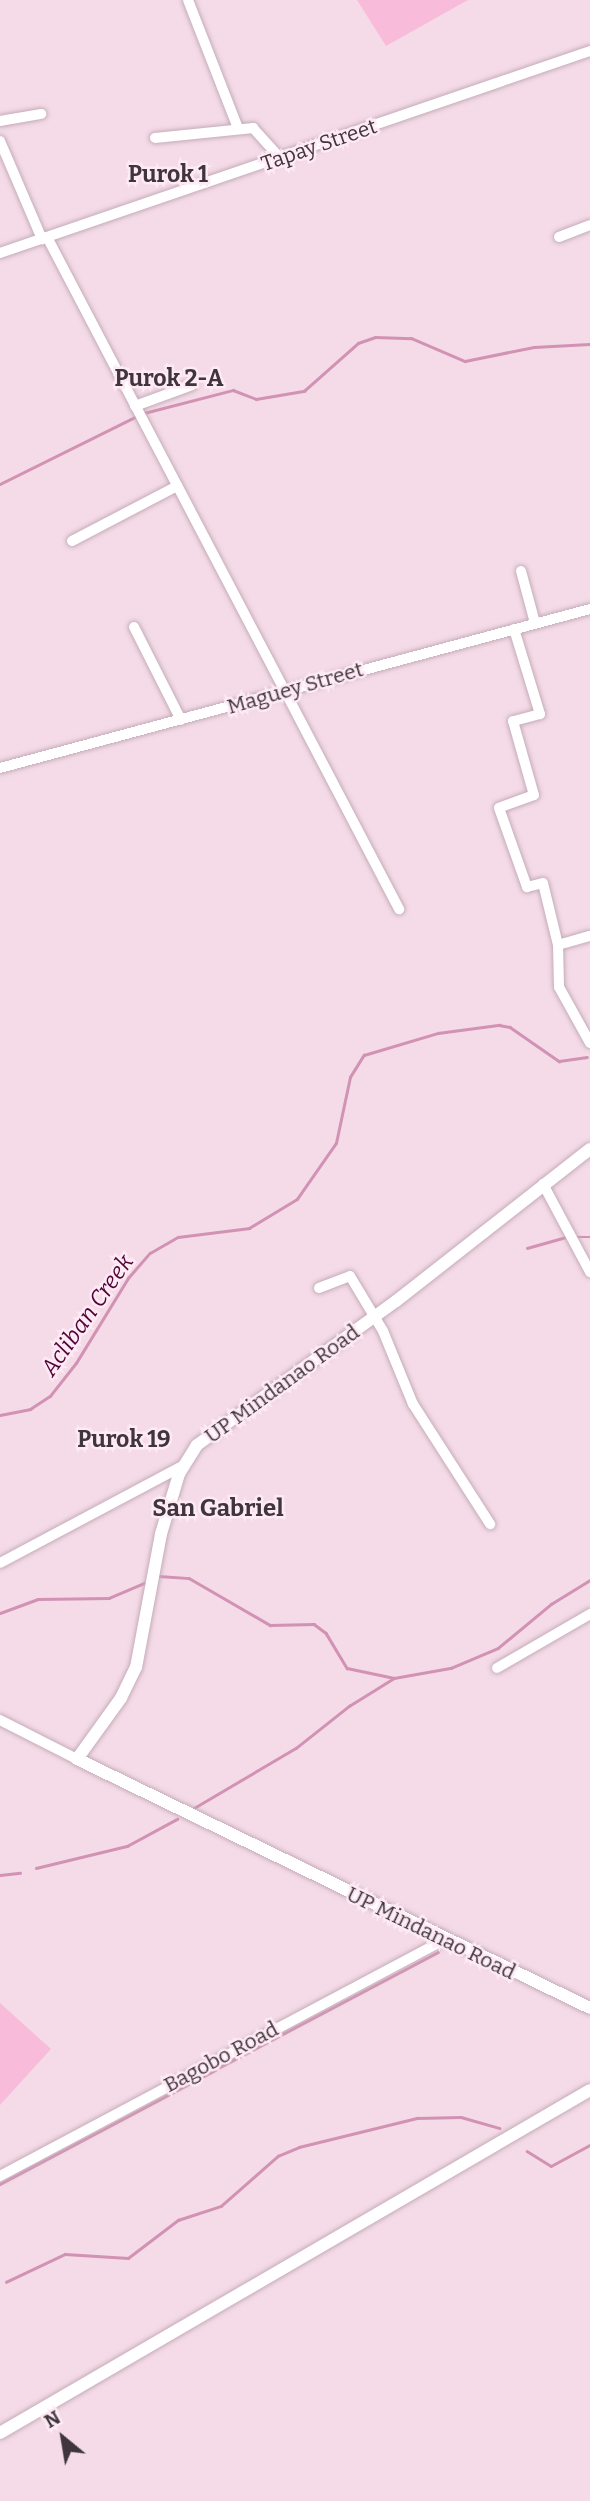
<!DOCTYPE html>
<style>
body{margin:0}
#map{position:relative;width:590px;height:2501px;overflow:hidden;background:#f4dbe7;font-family:Bitter,serif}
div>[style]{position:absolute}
.green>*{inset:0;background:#f8bcda}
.stream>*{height:2.5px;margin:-1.25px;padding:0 1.25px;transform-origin:1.25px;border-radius:1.25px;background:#d292b4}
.roads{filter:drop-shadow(0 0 2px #c5acb8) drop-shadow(0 0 2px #c5acb8)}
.minor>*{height:10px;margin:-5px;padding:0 5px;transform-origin:5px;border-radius:5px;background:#fff}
.tertiary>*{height:12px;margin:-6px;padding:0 6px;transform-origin:6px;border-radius:6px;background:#fff}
span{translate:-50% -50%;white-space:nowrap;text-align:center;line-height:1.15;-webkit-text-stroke:5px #feeaf4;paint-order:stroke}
.street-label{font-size:21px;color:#3f353a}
.neighbourhood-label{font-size:23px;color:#3f353a;font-weight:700}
.water-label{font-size:23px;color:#510437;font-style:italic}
.quarter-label{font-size:24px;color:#3f353a;font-weight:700}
.north{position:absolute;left:28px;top:2403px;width:70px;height:70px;-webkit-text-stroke:5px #feeaf4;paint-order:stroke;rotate:330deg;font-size:19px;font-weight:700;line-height:28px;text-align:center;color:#3f353a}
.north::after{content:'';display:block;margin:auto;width:24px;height:32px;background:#3f353a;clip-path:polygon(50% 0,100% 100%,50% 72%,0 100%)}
</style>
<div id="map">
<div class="green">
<div style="clip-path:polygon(357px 0,468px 0,386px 46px)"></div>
<div style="clip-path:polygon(0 2003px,51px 2049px,0 2105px)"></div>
</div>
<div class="stream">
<div style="left:144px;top:413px;width:92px;rotate:-14.5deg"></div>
<div style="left:233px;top:390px;width:25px;rotate:21deg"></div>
<div style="left:256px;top:399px;width:49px;rotate:-9.5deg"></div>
<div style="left:304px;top:391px;width:72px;rotate:-41.6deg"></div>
<div style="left:358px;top:343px;width:18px;rotate:-19deg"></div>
<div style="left:375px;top:337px;width:36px;rotate:2deg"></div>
<div style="left:411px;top:338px;width:59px;rotate:23.1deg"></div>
<div style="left:465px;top:361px;width:70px;rotate:-11.5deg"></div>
<div style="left:534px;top:347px;width:56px;rotate:-3.1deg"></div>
<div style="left:0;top:484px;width:151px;rotate:-26.4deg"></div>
<div style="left:577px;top:1237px;width:13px"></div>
<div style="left:527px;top:1248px;width:41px;rotate:-15.8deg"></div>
<div style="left:0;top:1415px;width:31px;rotate:-11deg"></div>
<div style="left:30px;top:1409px;width:24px;rotate:-33deg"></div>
<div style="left:50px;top:1396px;width:42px;rotate:-51.8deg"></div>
<div style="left:76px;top:1363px;width:100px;rotate:-58.5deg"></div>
<div style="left:128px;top:1278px;width:33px;rotate:-49deg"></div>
<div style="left:150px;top:1253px;width:32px;rotate:-30deg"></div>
<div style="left:178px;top:1237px;width:72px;rotate:-7.2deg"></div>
<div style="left:249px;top:1228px;width:56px;rotate:-31.1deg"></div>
<div style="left:297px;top:1199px;width:68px;rotate:-55.1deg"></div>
<div style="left:336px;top:1143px;width:67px;rotate:-78deg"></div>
<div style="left:350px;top:1077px;width:26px;rotate:-58deg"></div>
<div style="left:364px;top:1055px;width:77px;rotate:-16.6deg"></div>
<div style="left:438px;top:1033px;width:62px;rotate:-7.5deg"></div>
<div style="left:499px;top:1025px;width:11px;rotate:10deg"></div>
<div style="left:510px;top:1027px;width:60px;rotate:34.8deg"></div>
<div style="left:559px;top:1061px;width:28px;rotate:-8deg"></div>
<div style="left:159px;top:1576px;width:30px;rotate:4deg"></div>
<div style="left:189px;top:1578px;width:94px;rotate:30.1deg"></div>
<div style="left:270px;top:1625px;width:44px;rotate:-1.3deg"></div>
<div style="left:314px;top:1624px;width:15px;rotate:37deg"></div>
<div style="left:326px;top:1633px;width:41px;rotate:59deg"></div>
<div style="left:347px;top:1668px;width:48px;rotate:12deg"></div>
<div style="left:0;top:1613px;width:40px;rotate:-20.2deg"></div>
<div style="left:38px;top:1599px;width:71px;rotate:-0.8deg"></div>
<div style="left:109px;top:1598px;width:38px;rotate:-23deg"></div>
<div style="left:194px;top:1808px;width:118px;rotate:-30.5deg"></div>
<div style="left:296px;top:1748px;width:68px;rotate:-38.4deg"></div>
<div style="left:349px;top:1706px;width:53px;rotate:-31.9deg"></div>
<div style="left:394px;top:1678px;width:58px;rotate:-10deg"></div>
<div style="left:451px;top:1668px;width:51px;rotate:-23.1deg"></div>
<div style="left:498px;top:1648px;width:69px;rotate:-39.7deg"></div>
<div style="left:551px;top:1604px;width:46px;rotate:-31.6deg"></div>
<div style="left:36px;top:1868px;width:94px;rotate:-13.6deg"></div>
<div style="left:127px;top:1846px;width:57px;rotate:-28.4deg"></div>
<div style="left:0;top:1875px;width:20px;rotate:-6deg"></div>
<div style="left:220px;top:2067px;width:246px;rotate:-27.8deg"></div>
<div style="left:527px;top:2151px;width:28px;rotate:32deg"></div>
<div style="left:551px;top:2166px;width:44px;rotate:-28.3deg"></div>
<div style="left:0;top:2184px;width:243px;rotate:-27.9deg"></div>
<div style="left:6px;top:2282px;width:65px;rotate:-25.4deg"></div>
<div style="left:65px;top:2254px;width:63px;rotate:3.6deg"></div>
<div style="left:128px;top:2258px;width:63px;rotate:-37.2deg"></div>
<div style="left:178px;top:2220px;width:45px;rotate:-18deg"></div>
<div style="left:221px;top:2206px;width:76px;rotate:-41.3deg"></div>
<div style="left:278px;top:2156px;width:23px;rotate:-23deg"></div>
<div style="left:299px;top:2147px;width:122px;rotate:-13.8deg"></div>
<div style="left:417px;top:2118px;width:44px;rotate:-1.3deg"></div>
<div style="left:461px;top:2117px;width:40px;rotate:16deg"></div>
</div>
<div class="roads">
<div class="minor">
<div style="left:188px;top:0;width:137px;rotate:68.7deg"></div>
<div style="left:0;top:121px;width:42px;rotate:-9.7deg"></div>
<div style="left:155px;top:138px;width:99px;rotate:-5.8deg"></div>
<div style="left:253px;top:128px;width:42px;rotate:47.9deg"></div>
<div style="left:0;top:141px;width:107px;rotate:66.8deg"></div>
<div style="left:47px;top:237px;width:759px;rotate:62.35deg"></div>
<div style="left:559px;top:237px;width:33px;rotate:-21deg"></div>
<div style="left:0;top:253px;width:624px;rotate:-18.9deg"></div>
<div style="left:135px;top:406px;width:61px;rotate:-20.2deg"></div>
<div style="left:72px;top:541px;width:119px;rotate:-27.6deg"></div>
<div style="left:521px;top:571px;width:54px;rotate:74.9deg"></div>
<div style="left:134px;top:627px;width:104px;rotate:63.2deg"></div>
<div style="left:514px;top:629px;width:89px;rotate:73deg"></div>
<div style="left:540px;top:714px;width:28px;rotate:165deg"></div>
<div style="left:513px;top:721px;width:77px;rotate:74.2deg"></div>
<div style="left:534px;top:795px;width:37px;rotate:160deg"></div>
<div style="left:499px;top:808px;width:84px;rotate:70.5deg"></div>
<div style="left:527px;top:887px;width:16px;rotate:-14deg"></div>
<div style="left:543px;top:883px;width:64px;rotate:76.4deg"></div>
<div style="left:558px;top:945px;width:42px;rotate:88.6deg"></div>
<div style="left:559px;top:987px;width:64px;rotate:61deg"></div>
<div style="left:0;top:768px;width:611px;rotate:-15.08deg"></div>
<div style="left:558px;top:945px;width:33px;rotate:-16deg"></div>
<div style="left:543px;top:1184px;width:100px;rotate:61.9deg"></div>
<div style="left:319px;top:1288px;width:33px;rotate:-21deg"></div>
<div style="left:350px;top:1276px;width:64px;rotate:59deg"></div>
<div style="left:383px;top:1331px;width:79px;rotate:67.7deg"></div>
<div style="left:413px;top:1404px;width:143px;rotate:57.3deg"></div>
<div style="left:0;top:1563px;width:208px;rotate:-28deg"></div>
<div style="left:497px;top:1668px;width:108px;rotate:-30.1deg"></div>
<div style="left:0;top:1720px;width:86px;rotate:26.9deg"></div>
<div style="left:0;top:2176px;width:503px;rotate:-27.99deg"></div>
</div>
<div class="tertiary">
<div style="left:590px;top:1149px;width:246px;rotate:141.9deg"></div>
<div style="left:396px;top:1301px;width:246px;rotate:144.1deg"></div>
<div style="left:197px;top:1445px;width:34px;rotate:122deg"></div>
<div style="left:179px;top:1474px;width:63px;rotate:106.7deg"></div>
<div style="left:161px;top:1534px;width:135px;rotate:100.6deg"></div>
<div style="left:136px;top:1667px;width:34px;rotate:116deg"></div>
<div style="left:121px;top:1698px;width:75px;rotate:125.8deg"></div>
<div style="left:77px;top:1759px;width:570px;rotate:25.89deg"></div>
<div style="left:0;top:2433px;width:682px;rotate:-30.17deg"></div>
</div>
</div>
<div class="street-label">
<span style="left:319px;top:145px;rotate:-19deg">Tapay Street</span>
<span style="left:295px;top:688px;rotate:-16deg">Maguey Street</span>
<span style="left:282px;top:1384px;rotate:-36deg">UP Mindanao Road</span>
<span style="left:431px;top:1933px;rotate:26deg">UP Mindanao Road</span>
<span style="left:221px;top:2057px;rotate:-28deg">Bagobo Road</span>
</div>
<div class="neighbourhood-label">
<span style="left:168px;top:174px">Purok 1</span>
<span style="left:169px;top:378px">Purok 2-A</span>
<span style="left:124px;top:1439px">Purok 19</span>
</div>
<div class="water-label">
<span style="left:87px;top:1315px;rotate:-55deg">Acliban Creek</span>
</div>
<div class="quarter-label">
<span style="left:218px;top:1509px">San Gabriel</span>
</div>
<div class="north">N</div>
</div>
